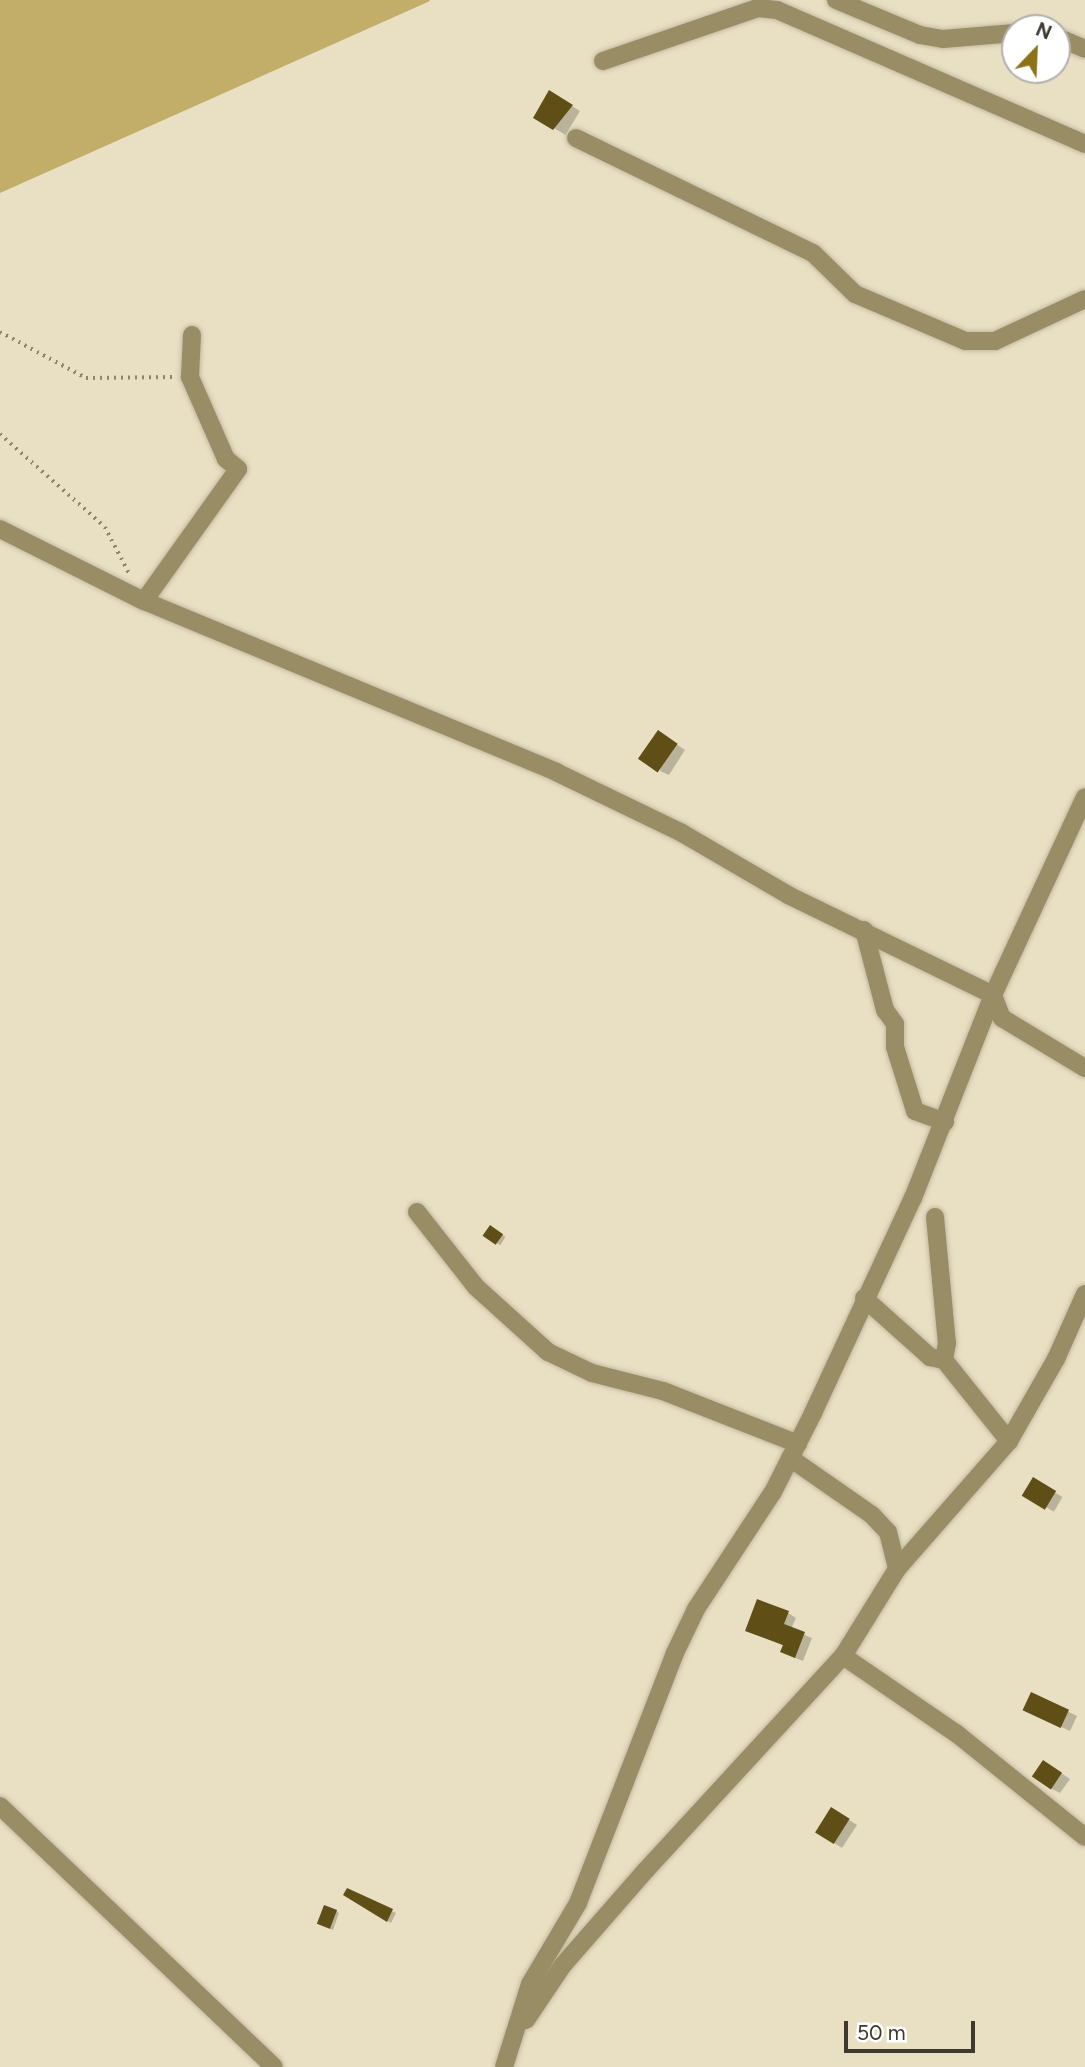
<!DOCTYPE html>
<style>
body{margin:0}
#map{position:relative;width:1085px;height:2067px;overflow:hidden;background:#e9e0c3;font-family:Figtree,sans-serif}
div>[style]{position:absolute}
.green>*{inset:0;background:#c2ad69}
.shadow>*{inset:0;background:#0003;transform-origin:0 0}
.building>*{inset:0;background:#5f4f16;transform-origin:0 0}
.path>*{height:3.5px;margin-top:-1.75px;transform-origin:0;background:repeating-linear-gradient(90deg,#8b8572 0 2px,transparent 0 7px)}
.roads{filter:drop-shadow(0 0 2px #c3bba2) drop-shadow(0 0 2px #c3bba2)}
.minor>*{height:18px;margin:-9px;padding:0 9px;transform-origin:9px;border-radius:9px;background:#998d65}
span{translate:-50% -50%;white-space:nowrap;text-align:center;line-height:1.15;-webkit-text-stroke:7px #fff;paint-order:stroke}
.north{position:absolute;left:1001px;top:14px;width:70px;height:70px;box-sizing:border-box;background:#fff;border:2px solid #b1b0ab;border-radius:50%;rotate:23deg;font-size:19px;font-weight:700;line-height:28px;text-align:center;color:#3d392e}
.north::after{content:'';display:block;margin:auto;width:24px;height:32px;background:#8c7317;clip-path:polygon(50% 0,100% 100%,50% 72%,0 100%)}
.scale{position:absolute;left:844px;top:2021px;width:131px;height:32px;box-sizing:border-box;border:4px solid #3d392e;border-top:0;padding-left:9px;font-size:21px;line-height:24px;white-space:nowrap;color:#3d392e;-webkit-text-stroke:5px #fff;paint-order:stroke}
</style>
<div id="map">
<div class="green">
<div style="clip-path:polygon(0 0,429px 0,430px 1px,0 193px)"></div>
</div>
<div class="shadow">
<div style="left:550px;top:93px;width:35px;height:28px;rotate:31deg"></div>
<div style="clip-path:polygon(666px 737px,685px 750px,669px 775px,660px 771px)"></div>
<div style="left:491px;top:1228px;width:17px;height:10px;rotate:31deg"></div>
<div style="left:1033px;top:1480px;width:34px;height:17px;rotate:30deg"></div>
<div style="clip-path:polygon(788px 1613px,796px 1618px,791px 1629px,812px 1638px,803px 1661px,790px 1656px,784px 1646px,747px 1630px)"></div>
<div style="clip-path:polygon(1032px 1694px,1077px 1716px,1070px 1731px,1033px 1714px)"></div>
<div style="clip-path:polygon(1051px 1766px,1070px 1779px,1060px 1793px,1052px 1789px)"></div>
<div style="clip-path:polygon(840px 1814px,857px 1825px,842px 1848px,817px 1832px)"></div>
<div style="clip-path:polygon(348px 1890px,396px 1913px,391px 1923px,345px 1895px)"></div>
<div style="clip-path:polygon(336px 1911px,339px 1913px,333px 1930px,322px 1926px)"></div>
</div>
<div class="building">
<div style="clip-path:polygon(549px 90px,573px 105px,553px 130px,533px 118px)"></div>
<div style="left:658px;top:730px;width:24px;height:35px;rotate:35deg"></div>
<div style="left:490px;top:1225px;width:16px;height:13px;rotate:35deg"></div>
<div style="left:1033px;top:1477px;width:27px;height:22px;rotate:31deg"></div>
<div style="clip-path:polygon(757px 1599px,789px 1611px,784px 1624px,805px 1632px,795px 1658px,780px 1652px,783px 1645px,745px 1631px)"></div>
<div style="left:1031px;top:1692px;width:42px;height:20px;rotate:25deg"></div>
<div style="left:1043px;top:1760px;width:23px;height:20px;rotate:34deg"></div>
<div style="left:831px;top:1807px;width:22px;height:30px;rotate:32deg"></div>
<div style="clip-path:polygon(347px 1888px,393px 1909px,387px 1922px,343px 1895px)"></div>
<div style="left:324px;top:1905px;width:14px;height:20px;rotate:21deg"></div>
</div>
<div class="path">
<div style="left:0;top:332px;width:98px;rotate:28.1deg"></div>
<div style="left:86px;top:378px;width:89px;rotate:-0.6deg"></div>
<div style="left:0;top:434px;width:140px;rotate:41.5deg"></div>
<div style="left:105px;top:527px;width:54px;rotate:62.5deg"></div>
</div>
<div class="roads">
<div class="minor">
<div style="left:836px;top:0;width:91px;rotate:22.6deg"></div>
<div style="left:920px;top:35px;width:23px;rotate:10deg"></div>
<div style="left:943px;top:39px;width:72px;rotate:-4.8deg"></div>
<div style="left:1057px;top:37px;width:30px;rotate:23deg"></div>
<div style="left:603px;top:61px;width:164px;rotate:-18.9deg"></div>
<div style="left:758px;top:8px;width:19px;rotate:6deg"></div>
<div style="left:777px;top:10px;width:336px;rotate:23.5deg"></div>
<div style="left:576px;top:138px;width:263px;rotate:25.9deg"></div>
<div style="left:813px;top:253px;width:59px;rotate:44.3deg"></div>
<div style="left:855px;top:294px;width:120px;rotate:23.1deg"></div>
<div style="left:965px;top:341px;width:30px"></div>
<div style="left:995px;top:341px;width:99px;rotate:-25deg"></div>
<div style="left:0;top:529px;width:161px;rotate:26.6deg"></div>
<div style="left:144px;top:601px;width:446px;rotate:22.5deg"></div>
<div style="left:556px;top:772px;width:140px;rotate:25.8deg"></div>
<div style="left:682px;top:833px;width:123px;rotate:30.3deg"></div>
<div style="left:788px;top:895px;width:228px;rotate:26deg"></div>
<div style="left:993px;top:995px;width:25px;rotate:69deg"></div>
<div style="left:1002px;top:1018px;width:97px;rotate:31.1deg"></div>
<div style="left:144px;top:601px;width:162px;rotate:-54.5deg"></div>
<div style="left:238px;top:469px;width:16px;rotate:-140deg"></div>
<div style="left:226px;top:459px;width:90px;rotate:-113.7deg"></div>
<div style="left:190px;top:377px;width:42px;rotate:-87.3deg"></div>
<div style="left:864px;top:930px;width:83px;rotate:75.3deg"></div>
<div style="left:885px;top:1010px;width:17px;rotate:54deg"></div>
<div style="left:895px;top:1024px;width:23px;rotate:90deg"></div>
<div style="left:895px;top:1047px;width:67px;rotate:72.6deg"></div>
<div style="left:915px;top:1111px;width:32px;rotate:20deg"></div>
<div style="left:417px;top:1212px;width:95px;rotate:51.8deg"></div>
<div style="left:476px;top:1287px;width:97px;rotate:42.1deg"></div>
<div style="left:548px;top:1352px;width:49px;rotate:25.5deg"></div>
<div style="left:592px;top:1373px;width:73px;rotate:14.2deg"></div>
<div style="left:663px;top:1391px;width:145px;rotate:21.4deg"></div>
<div style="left:935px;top:1217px;width:127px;rotate:84.6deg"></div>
<div style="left:947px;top:1343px;width:17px;rotate:100deg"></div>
<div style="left:864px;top:1298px;width:89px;rotate:41.8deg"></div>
<div style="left:930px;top:1357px;width:14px;rotate:12deg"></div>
<div style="left:944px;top:1360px;width:104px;rotate:51.3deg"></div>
<div style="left:790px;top:1458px;width:100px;rotate:34.8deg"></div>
<div style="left:872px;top:1515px;width:23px;rotate:47deg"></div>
<div style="left:888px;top:1532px;width:38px;rotate:76deg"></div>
<div style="left:843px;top:1656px;width:138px;rotate:34.4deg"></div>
<div style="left:957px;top:1734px;width:164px;rotate:38.8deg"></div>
<div style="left:0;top:1806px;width:378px;rotate:43.6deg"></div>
<div style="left:526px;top:2020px;width:66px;rotate:-56.1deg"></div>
<div style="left:563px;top:1965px;width:126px;rotate:-48.9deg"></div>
<div style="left:646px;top:1870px;width:291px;rotate:-47.4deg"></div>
<div style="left:843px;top:1656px;width:102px;rotate:-58.2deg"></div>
<div style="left:897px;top:1569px;width:170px;rotate:-48.8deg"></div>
<div style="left:1009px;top:1441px;width:95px;rotate:-60.2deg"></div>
<div style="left:1056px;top:1359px;width:71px;rotate:-66deg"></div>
<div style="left:504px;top:2067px;width:87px;rotate:-72.6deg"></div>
<div style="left:530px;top:1984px;width:94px;rotate:-59.3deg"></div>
<div style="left:578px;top:1903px;width:266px;rotate:-68.8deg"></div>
<div style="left:674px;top:1655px;width:51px;rotate:-64.4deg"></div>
<div style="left:696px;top:1609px;width:140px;rotate:-56.7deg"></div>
<div style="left:773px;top:1492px;width:89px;rotate:-63.1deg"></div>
<div style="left:813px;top:1413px;width:237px;rotate:-65.1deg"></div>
<div style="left:913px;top:1198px;width:218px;rotate:-68.5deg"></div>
<div style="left:993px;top:995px;width:218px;rotate:-65.1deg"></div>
</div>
</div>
<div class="north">N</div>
<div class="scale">50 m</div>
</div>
